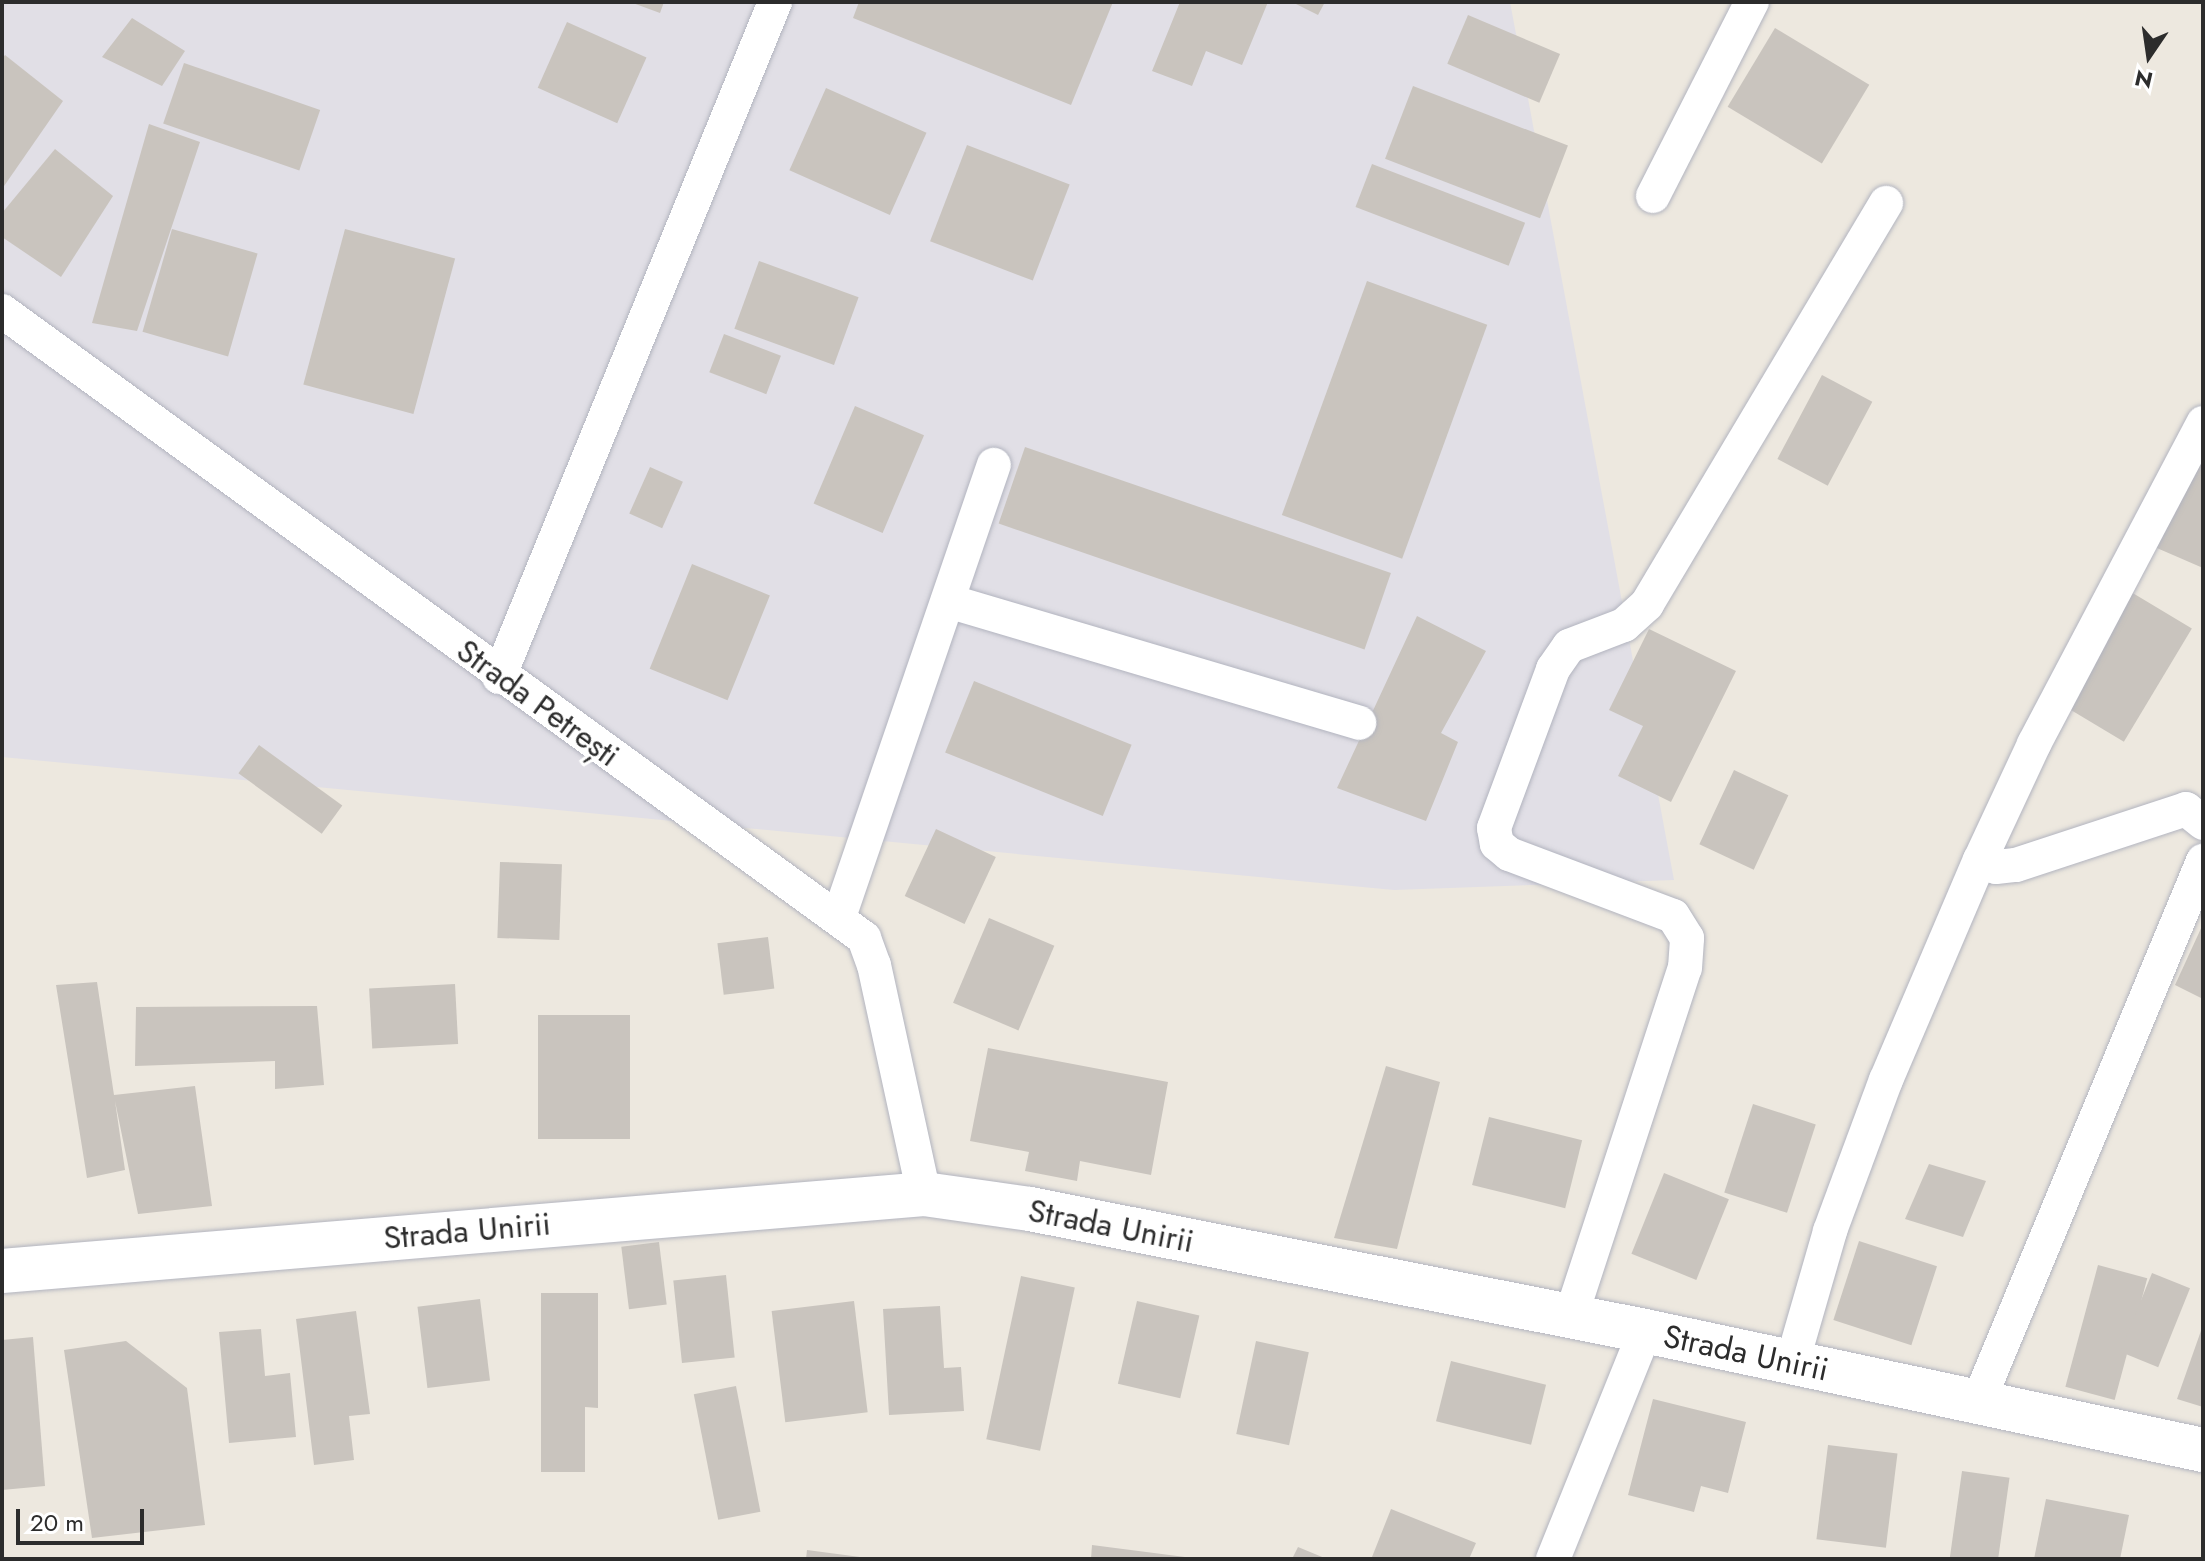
<!DOCTYPE html>
<meta charset="utf-8">
<style>
body{margin:0}
#map{position:relative;width:2205px;height:1561px;overflow:hidden;background:#ede8df;font-family:Jost,sans-serif}
div>[style]{position:absolute}
.industrial>*{inset:0;background:#e1dfe6}
.building>*{inset:0;background:#c9c4be;transform-origin:0 0}
.roads{filter:drop-shadow(0 0 2px #b2b4bf) drop-shadow(0 0 2px #b2b4bf)}
.street>*{height:34px;margin:-17px;padding:0 17px;transform-origin:17px;border-radius:17px;background:#fff}
.secondary>*{height:44px;margin:-22px;padding:0 22px;transform-origin:22px;border-radius:22px;background:#fff}
span{translate:-50% -50%;white-space:nowrap;text-align:center;line-height:1.15;-webkit-text-stroke:6px #fff;paint-order:stroke}
.street-label{font-size:32px;color:#2c2c2c}
.frame{position:absolute;inset:0;border:4px solid #2c2c2c;pointer-events:none}
.north{position:absolute;left:2109px;top:16px;width:80px;height:80px;-webkit-text-stroke:6px #fff;paint-order:stroke;rotate:193deg;font-size:22px;font-weight:700;line-height:32px;text-align:center;color:#2c2c2c}
.north::after{content:'';display:block;margin:auto;width:28px;height:36px;background:#2c2c2c;clip-path:polygon(50% 0,100% 100%,50% 72%,0 100%)}
.scale{position:absolute;left:16px;top:1509px;width:128px;height:36px;box-sizing:border-box;border:4px solid #2c2c2c;border-top:0;padding-left:10px;font-size:24px;line-height:28px;white-space:nowrap;color:#2c2c2c;-webkit-text-stroke:6px #fff;paint-order:stroke}
</style>
<div id="map">
<div class="industrial">
<div style="clip-path:polygon(2px 2px,1510px 2px,1674px 880px,1394px 890px,2px 757px)"></div>
</div>
<div class="building">
<div style="clip-path:polygon(630px 2px,664px 2px,660px 13px)"></div>
<div style="clip-path:polygon(859px 2px,1113px 2px,1071px 105px,853px 18px)"></div>
<div style="clip-path:polygon(1180px 2px,1268px 2px,1242px 65px,1206px 51px,1192px 86px,1152px 71px)"></div>
<div style="clip-path:polygon(1292px 2px,1325px 2px,1318px 15px)"></div>
<div style="left:1468px;top:15px;width:100px;height:53px;rotate:23deg"></div>
<div style="clip-path:polygon(132px 18px,185px 51px,162px 86px,102px 57px)"></div>
<div style="left:567px;top:22px;width:87px;height:72px;rotate:24deg"></div>
<div style="left:1775px;top:28px;width:110px;height:92px;rotate:31deg"></div>
<div style="clip-path:polygon(5px 55px,63px 101px,2px 189px,2px 59px)"></div>
<div style="left:184px;top:63px;width:144px;height:64px;rotate:19deg"></div>
<div style="left:1413px;top:86px;width:166px;height:78px;rotate:21deg"></div>
<div style="left:826px;top:88px;width:110px;height:90px;rotate:24deg"></div>
<div style="clip-path:polygon(149px 124px,200px 142px,137px 331px,92px 323px)"></div>
<div style="left:967px;top:145px;width:110px;height:103px;rotate:21deg"></div>
<div style="clip-path:polygon(55px 149px,113px 196px,61px 277px,2px 237px,2px 213px)"></div>
<div style="left:1372px;top:164px;width:164px;height:46px;rotate:21deg"></div>
<div style="left:172px;top:229px;width:89px;height:107px;rotate:16deg"></div>
<div style="left:345px;top:229px;width:114px;height:161px;rotate:15deg"></div>
<div style="left:759px;top:261px;width:106px;height:72px;rotate:20deg"></div>
<div style="left:1367px;top:281px;width:128px;height:249px;rotate:20deg"></div>
<div style="left:724px;top:334px;width:61px;height:41px;rotate:21deg"></div>
<div style="left:1822px;top:375px;width:57px;height:95px;rotate:28deg"></div>
<div style="left:855px;top:406px;width:75px;height:106px;rotate:23deg"></div>
<div style="left:1025px;top:447px;width:387px;height:81px;rotate:19deg"></div>
<div style="clip-path:polygon(2192px 455px,2203px 461px,2203px 568px,2143px 542px)"></div>
<div style="left:650px;top:467px;width:36px;height:51px;rotate:24deg"></div>
<div style="left:692px;top:564px;width:84px;height:113px;rotate:22deg"></div>
<div style="left:2131px;top:592px;width:71px;height:132px;rotate:31deg"></div>
<div style="clip-path:polygon(1417px 616px,1486px 651px,1441px 733px,1458px 742px,1426px 821px,1337px 788px)"></div>
<div style="clip-path:polygon(1649px 629px,1736px 671px,1671px 802px,1618px 776px,1643px 726px,1609px 710px)"></div>
<div style="left:974px;top:681px;width:170px;height:77px;rotate:22deg"></div>
<div style="left:259px;top:745px;width:103px;height:35px;rotate:36deg"></div>
<div style="left:1734px;top:770px;width:60px;height:82px;rotate:25deg"></div>
<div style="left:936px;top:829px;width:66px;height:74px;rotate:25deg"></div>
<div style="left:500px;top:862px;width:62px;height:76px;rotate:2deg"></div>
<div style="left:989px;top:918px;width:71px;height:92px;rotate:23deg"></div>
<div style="clip-path:polygon(2203px 924px,2203px 999px,2175px 985px)"></div>
<div style="left:768px;top:937px;width:52px;height:51px;rotate:83deg"></div>
<div style="clip-path:polygon(97px 982px,114px 1095px,195px 1086px,212px 1206px,138px 1214px,115px 1101px,125px 1170px,87px 1178px,56px 985px)"></div>
<div style="left:455px;top:984px;width:60px;height:86px;rotate:87deg"></div>
<div style="clip-path:polygon(317px 1006px,324px 1085px,275px 1089px,275px 1061px,135px 1066px,136px 1007px)"></div>
<div style="left:630px;top:1015px;width:124px;height:92px;rotate:90deg"></div>
<div style="clip-path:polygon(988px 1048px,1168px 1082px,1151px 1175px,1080px 1161px,1077px 1181px,1025px 1171px,1029px 1152px,970px 1141px)"></div>
<div style="clip-path:polygon(1386px 1066px,1440px 1082px,1397px 1249px,1334px 1238px)"></div>
<div style="left:1753px;top:1104px;width:66px;height:93px;rotate:18deg"></div>
<div style="left:1489px;top:1117px;width:96px;height:70px;rotate:14deg"></div>
<div style="clip-path:polygon(1929px 1164px,1986px 1181px,1963px 1237px,1905px 1219px)"></div>
<div style="left:1664px;top:1173px;width:70px;height:87px;rotate:22deg"></div>
<div style="left:1859px;top:1241px;width:82px;height:83px;rotate:18deg"></div>
<div style="left:659px;top:1242px;width:63px;height:38px;rotate:83deg"></div>
<div style="left:2098px;top:1265px;width:51px;height:126px;rotate:15deg"></div>
<div style="left:2152px;top:1273px;width:41px;height:85px;rotate:22deg"></div>
<div style="left:726px;top:1275px;width:83px;height:53px;rotate:84deg"></div>
<div style="left:1021px;top:1276px;width:55px;height:167px;rotate:12deg"></div>
<div style="clip-path:polygon(541px 1293px,598px 1293px,598px 1408px,585px 1407px,585px 1472px,541px 1472px)"></div>
<div style="left:480px;top:1299px;width:82px;height:63px;rotate:83deg"></div>
<div style="left:854px;top:1301px;width:112px;height:83px;rotate:83deg"></div>
<div style="left:1137px;top:1301px;width:64px;height:85px;rotate:13deg"></div>
<div style="clip-path:polygon(940px 1306px,944px 1368px,961px 1367px,964px 1411px,889px 1415px,883px 1309px)"></div>
<div style="clip-path:polygon(356px 1311px,370px 1414px,349px 1416px,354px 1460px,314px 1465px,296px 1319px)"></div>
<div style="clip-path:polygon(2203px 1325px,2203px 1407px,2177px 1399px)"></div>
<div style="clip-path:polygon(261px 1329px,265px 1376px,290px 1373px,296px 1437px,229px 1443px,219px 1332px)"></div>
<div style="clip-path:polygon(33px 1337px,45px 1486px,2px 1490px,2px 1340px)"></div>
<div style="clip-path:polygon(126px 1341px,187px 1388px,205px 1525px,92px 1538px,64px 1350px)"></div>
<div style="left:1256px;top:1341px;width:54px;height:95px;rotate:12deg"></div>
<div style="left:1451px;top:1361px;width:98px;height:62px;rotate:14deg"></div>
<div style="left:736px;top:1386px;width:128px;height:43px;rotate:79deg"></div>
<div style="clip-path:polygon(1653px 1399px,1746px 1422px,1728px 1493px,1701px 1486px,1694px 1512px,1628px 1495px)"></div>
<div style="left:1828px;top:1445px;width:70px;height:95px;rotate:7deg"></div>
<div style="left:1962px;top:1471px;width:48px;height:89px;rotate:8deg"></div>
<div style="clip-path:polygon(2046px 1499px,2129px 1515px,2120px 1559px,2034px 1559px)"></div>
<div style="clip-path:polygon(1391px 1509px,1476px 1543px,1469px 1559px,1372px 1557px)"></div>
<div style="clip-path:polygon(1092px 1545px,1185px 1557px,1185px 1559px,1091px 1559px)"></div>
<div style="clip-path:polygon(1298px 1547px,1327px 1559px,1292px 1559px)"></div>
<div style="clip-path:polygon(807px 1550px,860px 1557px,860px 1559px,806px 1559px)"></div>
</div>
<div class="roads">
<div class="street">
<div style="left:1653px;top:196px;width:218px;rotate:-63deg"></div>
<div style="left:2px;top:311px;width:1066px;rotate:36.03deg"></div>
<div style="left:864px;top:938px;width:29px;rotate:70deg"></div>
<div style="left:874px;top:965px;width:234px;rotate:77.7deg"></div>
<div style="left:948px;top:601px;width:429px;rotate:16.5deg"></div>
<div style="left:499px;top:677px;width:729px;rotate:-67.76deg"></div>
<div style="left:1980px;top:860px;width:17px;rotate:24deg"></div>
<div style="left:1996px;top:867px;width:20px;rotate:-6deg"></div>
<div style="left:2016px;top:865px;width:179px;rotate:-18.2deg"></div>
<div style="left:2186px;top:809px;width:22px;rotate:39deg"></div>
<div style="left:839px;top:917px;width:478px;rotate:-71.1deg"></div>
<div style="left:1570px;top:1319px;width:369px;rotate:-71.9deg"></div>
<div style="left:1685px;top:968px;width:30px;rotate:-86deg"></div>
<div style="left:1687px;top:938px;width:26px;rotate:-122deg"></div>
<div style="left:1673px;top:916px;width:175px;rotate:-159.3deg"></div>
<div style="left:1509px;top:854px;width:16px;rotate:-140deg"></div>
<div style="left:1497px;top:844px;width:16px;rotate:-101deg"></div>
<div style="left:1494px;top:828px;width:170px;rotate:-69.6deg"></div>
<div style="left:1553px;top:669px;width:28px;rotate:-55deg"></div>
<div style="left:1569px;top:646px;width:59px;rotate:-20.9deg"></div>
<div style="left:1624px;top:625px;width:31px;rotate:-42deg"></div>
<div style="left:1647px;top:604px;width:467px;rotate:-59.2deg"></div>
<div style="left:1792px;top:1363px;width:137px;rotate:-73.9deg"></div>
<div style="left:1830px;top:1231px;width:161px;rotate:-69.7deg"></div>
<div style="left:1886px;top:1080px;width:239px;rotate:-66.9deg"></div>
<div style="left:1980px;top:860px;width:128px;rotate:-65deg"></div>
<div style="left:2034px;top:744px;width:363px;rotate:-62.2deg"></div>
<div style="left:1979px;top:1400px;width:584px;rotate:-67.43deg"></div>
<div style="left:1553px;top:1559px;width:246px;rotate:-68deg"></div>
</div>
<div class="secondary">
<div style="left:2px;top:1271px;width:925px;rotate:-4.77deg"></div>
<div style="left:924px;top:1194px;width:107px;rotate:8.1deg"></div>
<div style="left:1030px;top:1209px;width:627px;rotate:11.22deg"></div>
<div style="left:1645px;top:1331px;width:571px;rotate:12.04deg"></div>
</div>
</div>
<div class="street-label">
<span style="left:538px;top:703px;rotate:36deg">Strada Petrești</span>
<span style="left:1111px;top:1226px;rotate:11deg">Strada Unirii</span>
<span style="left:467px;top:1231px;rotate:-5deg">Strada Unirii</span>
<span style="left:1746px;top:1353px;rotate:12deg">Strada Unirii</span>
</div>
<div class="frame"></div>
<div class="north">N</div>
<div class="scale">20 m</div>
</div>
